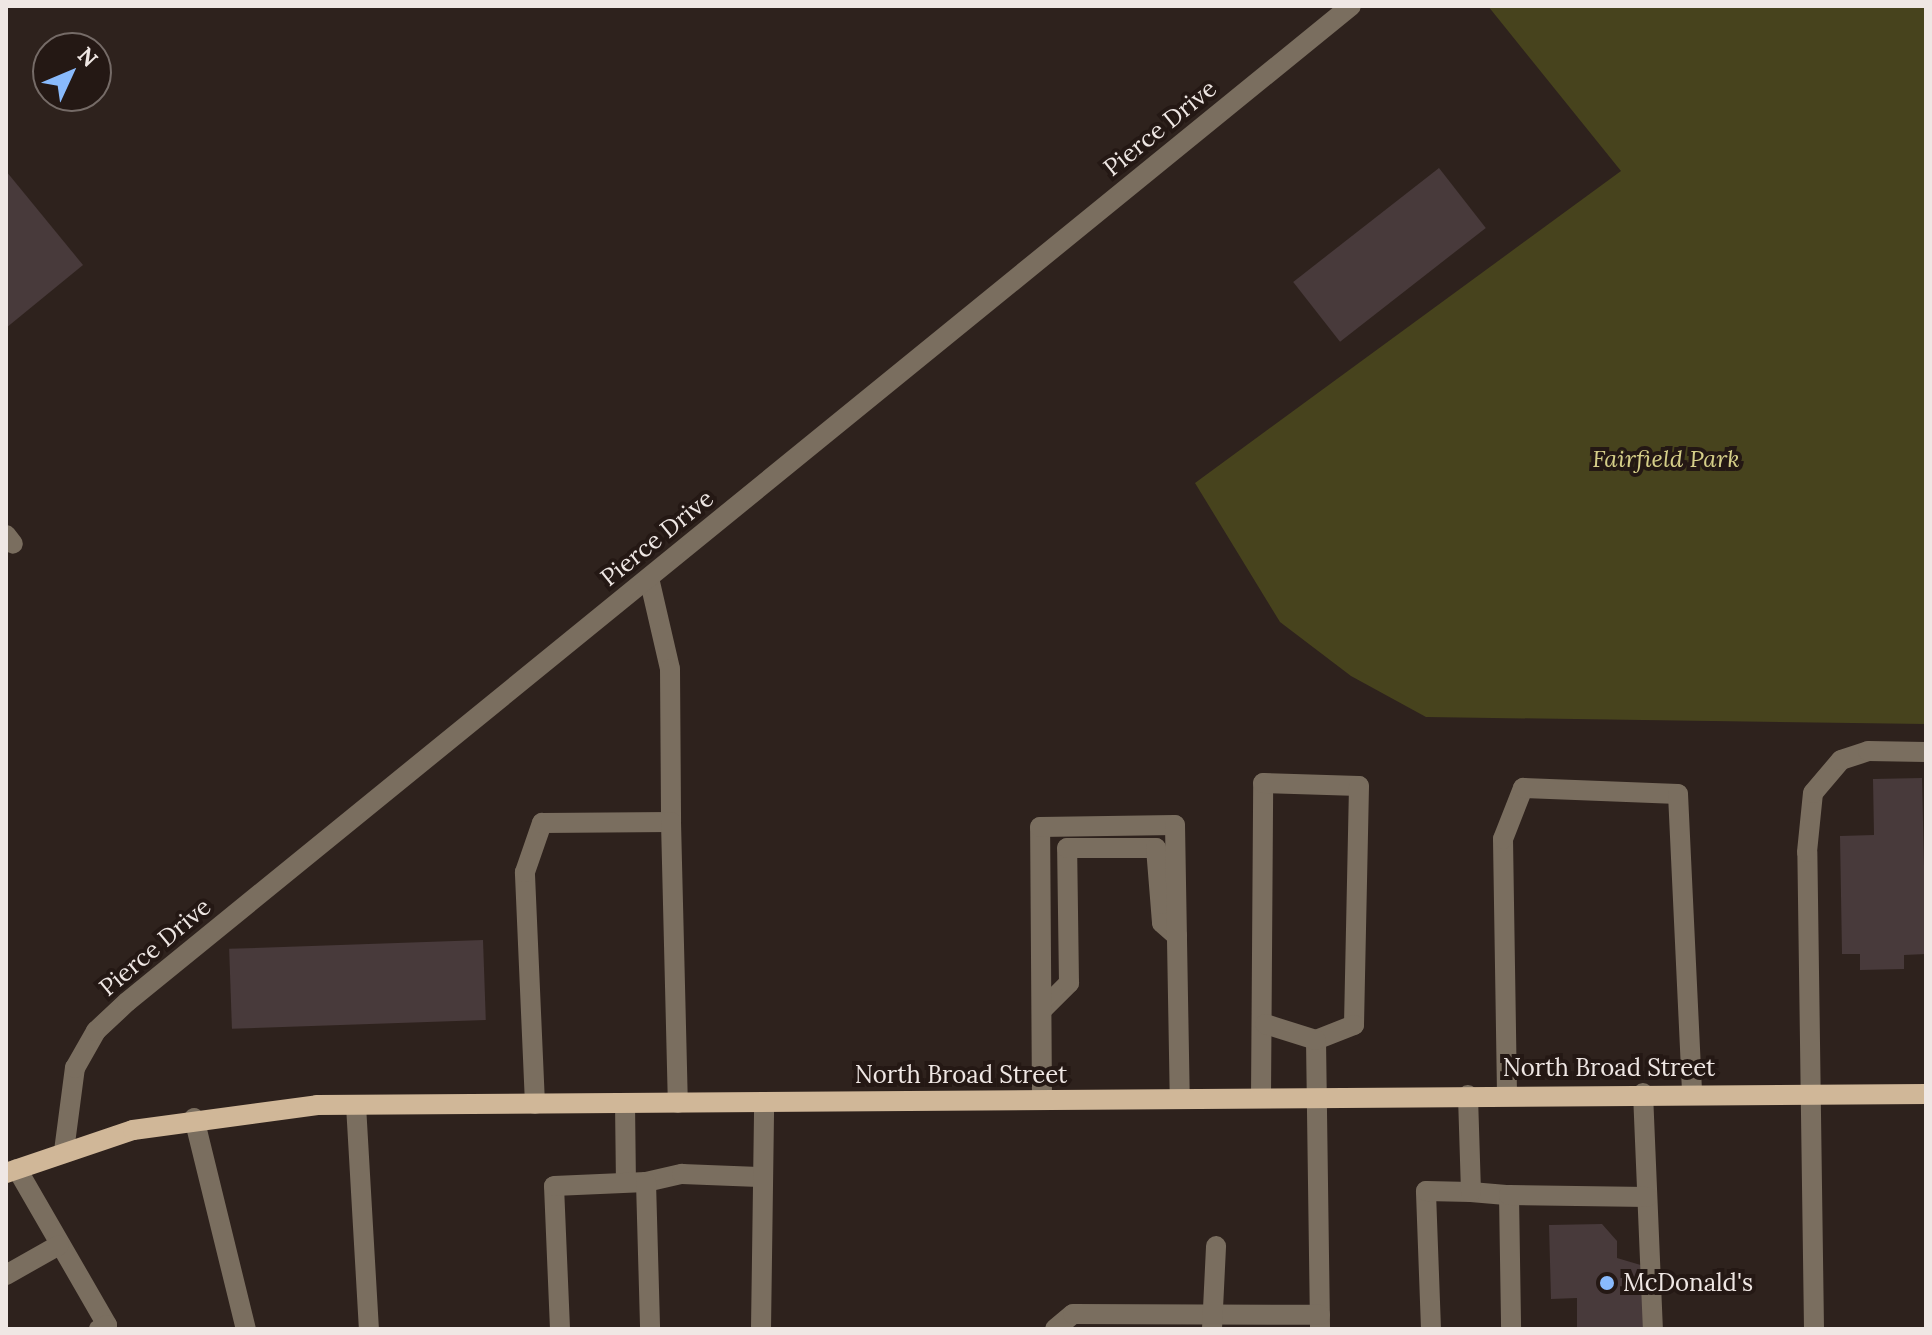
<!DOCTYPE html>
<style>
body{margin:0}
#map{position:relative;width:1932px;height:1335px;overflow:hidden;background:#2e221d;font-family:Lora,serif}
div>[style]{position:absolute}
.green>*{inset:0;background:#47431d}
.building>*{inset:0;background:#483a3b;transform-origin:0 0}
.minor>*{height:20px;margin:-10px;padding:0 10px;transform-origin:10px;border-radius:10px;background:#7a6e5f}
.major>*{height:20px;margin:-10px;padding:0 10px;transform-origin:10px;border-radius:10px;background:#d0b798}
.dots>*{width:22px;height:22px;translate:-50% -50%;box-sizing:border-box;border:4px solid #241814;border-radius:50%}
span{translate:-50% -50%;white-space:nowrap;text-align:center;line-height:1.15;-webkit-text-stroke:8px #241814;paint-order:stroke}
.street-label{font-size:24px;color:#efe7e4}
.park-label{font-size:24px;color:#d5ce88;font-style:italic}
.poi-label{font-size:24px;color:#efe7e4}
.left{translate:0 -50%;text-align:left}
.frame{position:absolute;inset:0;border:8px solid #efe7e4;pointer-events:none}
.north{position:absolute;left:32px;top:32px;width:80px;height:80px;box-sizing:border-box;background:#241814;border:2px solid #756b67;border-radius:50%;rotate:46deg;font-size:22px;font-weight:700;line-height:32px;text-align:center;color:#efe7e4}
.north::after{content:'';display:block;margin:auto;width:28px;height:36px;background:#89bafc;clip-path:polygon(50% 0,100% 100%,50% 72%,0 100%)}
</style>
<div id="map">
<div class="green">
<div style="clip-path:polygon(1488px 6px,1926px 6px,1926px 724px,1426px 717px,1351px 676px,1280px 622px,1195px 483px,1621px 171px)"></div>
</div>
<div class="building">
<div style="left:1439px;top:168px;width:76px;height:185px;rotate:52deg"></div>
<div style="clip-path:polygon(6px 171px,83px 265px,6px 328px)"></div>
<div style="clip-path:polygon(1922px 778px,1926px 954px,1904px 955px,1904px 969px,1860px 970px,1860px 954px,1842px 954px,1840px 836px,1874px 835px,1873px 779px)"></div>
<div style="left:483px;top:940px;width:80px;height:254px;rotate:88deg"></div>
<div style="clip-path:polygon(1602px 1224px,1617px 1241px,1617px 1258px,1644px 1266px,1645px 1329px,1577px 1329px,1577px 1298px,1551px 1299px,1549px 1225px)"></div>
</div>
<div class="minor">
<div style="left:6px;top:535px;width:11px;rotate:52deg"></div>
<div style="left:649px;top:578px;width:93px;rotate:77deg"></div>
<div style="left:670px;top:669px;width:153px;rotate:89.6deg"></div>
<div style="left:1043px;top:1009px;width:37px;rotate:-45deg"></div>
<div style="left:1069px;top:983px;width:135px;rotate:-90.8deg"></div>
<div style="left:1067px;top:848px;width:89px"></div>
<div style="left:1156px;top:848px;width:75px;rotate:85.4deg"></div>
<div style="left:1162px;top:923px;width:20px;rotate:41deg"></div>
<div style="left:1316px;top:1040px;width:289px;rotate:89.2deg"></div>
<div style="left:1643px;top:1093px;width:236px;rotate:87.6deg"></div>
<div style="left:1507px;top:1094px;width:255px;rotate:-90.9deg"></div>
<div style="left:1503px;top:839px;width:55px;rotate:-68.6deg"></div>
<div style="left:1523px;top:788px;width:155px;rotate:2.2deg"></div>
<div style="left:1678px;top:794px;width:298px;rotate:87.3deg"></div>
<div style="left:1261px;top:1097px;width:314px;rotate:-89.6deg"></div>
<div style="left:1263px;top:783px;width:96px;rotate:1.8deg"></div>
<div style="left:1359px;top:786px;width:239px;rotate:91.2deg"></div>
<div style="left:1354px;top:1025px;width:41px;rotate:158.5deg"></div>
<div style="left:1316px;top:1040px;width:53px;rotate:-162.6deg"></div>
<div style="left:1042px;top:1100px;width:273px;rotate:-90.4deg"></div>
<div style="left:1040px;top:827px;width:135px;rotate:-0.8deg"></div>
<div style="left:1175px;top:825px;width:274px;rotate:89deg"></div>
<div style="left:625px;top:1103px;width:79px;rotate:89.3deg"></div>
<div style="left:535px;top:1104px;width:232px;rotate:-92.5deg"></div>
<div style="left:525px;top:872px;width:52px;rotate:-70.9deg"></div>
<div style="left:542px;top:823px;width:129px;rotate:-0.4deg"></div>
<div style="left:671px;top:822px;width:281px;rotate:88.6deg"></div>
<div style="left:356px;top:1105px;width:224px;rotate:86.7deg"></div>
<div style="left:194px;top:1118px;width:217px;rotate:76.2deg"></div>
<div style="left:64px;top:1151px;width:84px;rotate:-82.5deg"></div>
<div style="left:75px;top:1068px;width:43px;rotate:-60.4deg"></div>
<div style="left:96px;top:1031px;width:42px;rotate:-43.1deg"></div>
<div style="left:127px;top:1002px;width:1578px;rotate:-39.14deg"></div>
<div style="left:17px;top:1169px;width:180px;rotate:60deg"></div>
<div style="left:107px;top:1325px;width:9px;rotate:153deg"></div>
<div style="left:646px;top:1182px;width:37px;rotate:-13deg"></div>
<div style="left:682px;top:1174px;width:77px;rotate:2.2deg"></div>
<div style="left:1471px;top:1192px;width:38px;rotate:5deg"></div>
<div style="left:1509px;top:1195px;width:134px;rotate:89.1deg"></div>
<div style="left:1509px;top:1195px;width:138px;rotate:0.8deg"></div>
<div style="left:6px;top:1275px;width:61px;rotate:-29.5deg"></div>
<div style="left:560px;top:1329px;width:143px;rotate:-92.4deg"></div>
<div style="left:554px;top:1186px;width:92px;rotate:-2.5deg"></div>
<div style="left:646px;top:1182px;width:147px;rotate:88.4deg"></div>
<div style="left:761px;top:1329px;width:227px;rotate:-89.2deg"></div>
<div style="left:1055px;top:1329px;width:23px;rotate:-40deg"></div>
<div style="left:1073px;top:1314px;width:247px;rotate:0.2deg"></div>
<div style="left:1212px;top:1329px;width:83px;rotate:-87.2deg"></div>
<div style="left:1431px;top:1329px;width:138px;rotate:-92.1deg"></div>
<div style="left:1426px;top:1191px;width:45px;rotate:1.3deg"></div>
<div style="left:1471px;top:1192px;width:97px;rotate:-91.8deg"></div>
<div style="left:1814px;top:1329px;width:477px;rotate:-90.8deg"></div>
<div style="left:1807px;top:852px;width:59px;rotate:-84.2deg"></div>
<div style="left:1813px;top:793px;width:43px;rotate:-49.7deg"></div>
<div style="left:1841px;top:760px;width:28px;rotate:-18deg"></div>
<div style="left:1868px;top:751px;width:58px;rotate:1deg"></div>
</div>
<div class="major">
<div style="left:6px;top:1173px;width:134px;rotate:-18.7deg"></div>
<div style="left:133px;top:1130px;width:186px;rotate:-7.7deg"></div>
<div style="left:317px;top:1105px;width:1609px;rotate:-0.39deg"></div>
</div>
<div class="dots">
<div style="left:1607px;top:1283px;background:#89bafc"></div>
</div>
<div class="street-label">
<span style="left:1160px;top:128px;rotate:-39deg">Pierce Drive</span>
<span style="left:657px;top:538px;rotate:-39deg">Pierce Drive</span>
<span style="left:155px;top:947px;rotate:-40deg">Pierce Drive</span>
<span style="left:1609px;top:1068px">North Broad Street</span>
<span style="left:961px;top:1075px">North Broad Street</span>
</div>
<div class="park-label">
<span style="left:1666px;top:459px">Fairfield Park</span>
</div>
<div class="poi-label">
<span class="left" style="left:1623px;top:1283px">McDonald's</span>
</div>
<div class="frame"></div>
<div class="north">N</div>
</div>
